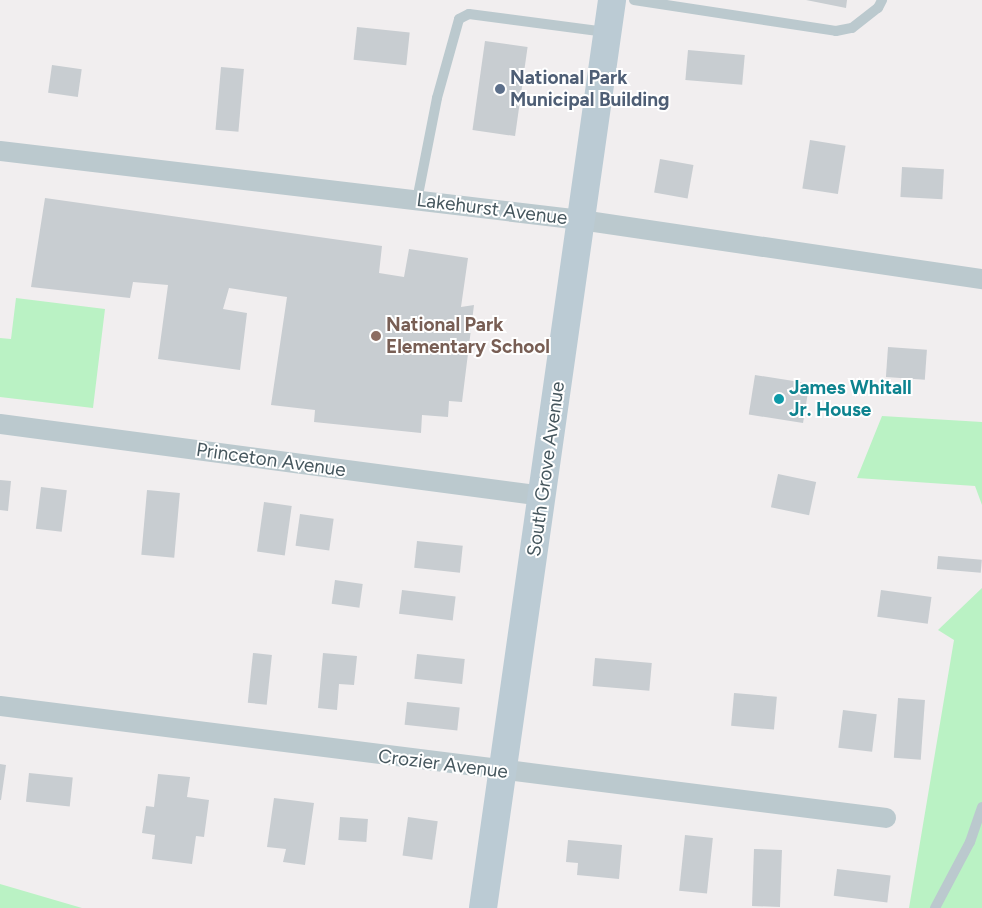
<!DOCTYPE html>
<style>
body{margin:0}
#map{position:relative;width:982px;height:908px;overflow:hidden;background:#f1eeef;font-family:Figtree,sans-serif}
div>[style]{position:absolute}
.green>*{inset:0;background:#baf2c4}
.building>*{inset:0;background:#c8cdd1;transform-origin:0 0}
.service>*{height:10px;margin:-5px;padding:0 5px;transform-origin:5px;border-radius:5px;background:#bbc9ce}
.minor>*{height:20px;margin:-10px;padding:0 10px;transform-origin:10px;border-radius:10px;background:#bbc9ce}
.secondary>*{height:28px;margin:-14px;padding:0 14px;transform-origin:14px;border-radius:14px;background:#bbcbd4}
.dots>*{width:14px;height:14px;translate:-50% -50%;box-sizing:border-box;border:2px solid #fff;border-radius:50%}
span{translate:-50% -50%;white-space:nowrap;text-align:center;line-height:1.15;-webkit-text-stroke:4px #fff;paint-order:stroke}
.service-label{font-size:19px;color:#4e5e75;font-weight:700}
.left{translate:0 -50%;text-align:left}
.street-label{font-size:19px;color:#45565d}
.education-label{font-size:19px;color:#785e54;font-weight:700}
.culture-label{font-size:19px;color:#0d838f;font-weight:700}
</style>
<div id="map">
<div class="green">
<div style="clip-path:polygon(16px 298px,105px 309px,93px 408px,0 397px,0 338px,11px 339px)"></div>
<div style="clip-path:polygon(882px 416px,982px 422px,982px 505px,975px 486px,857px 478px)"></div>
<div style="clip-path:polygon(982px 588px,982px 908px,909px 908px,954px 640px,938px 630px)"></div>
<div style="clip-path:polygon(0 884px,82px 908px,0 908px)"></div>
</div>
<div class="building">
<div style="clip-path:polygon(806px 0,847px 0,846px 8px)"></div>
<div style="left:357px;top:27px;width:53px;height:33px;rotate:6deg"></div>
<div style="left:485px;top:41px;width:43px;height:90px;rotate:8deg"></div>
<div style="left:688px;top:50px;width:57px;height:30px;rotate:5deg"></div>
<div style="left:52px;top:65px;width:30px;height:28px;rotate:8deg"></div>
<div style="left:221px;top:67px;width:23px;height:63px;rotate:5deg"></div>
<div style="left:810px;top:140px;width:36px;height:49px;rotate:9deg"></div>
<div style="left:660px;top:159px;width:34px;height:34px;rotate:10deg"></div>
<div style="left:902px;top:167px;width:42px;height:30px;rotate:3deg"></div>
<div style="clip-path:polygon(45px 198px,382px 246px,379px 273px,404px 277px,409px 249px,468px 258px,461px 307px,474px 305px,462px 402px,449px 401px,448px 417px,422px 415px,421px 433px,314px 422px,315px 410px,271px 405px,287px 297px,229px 288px,223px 309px,247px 313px,240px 370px,158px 359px,168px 285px,133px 282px,130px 298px,31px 287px)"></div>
<div style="left:888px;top:347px;width:39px;height:30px;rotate:4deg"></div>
<div style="left:755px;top:375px;width:55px;height:40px;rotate:9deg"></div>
<div style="left:778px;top:474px;width:39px;height:34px;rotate:12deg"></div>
<div style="clip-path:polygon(0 480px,11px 481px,8px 511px,0 510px)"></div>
<div style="left:41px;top:487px;width:26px;height:42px;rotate:7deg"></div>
<div style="left:147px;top:490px;width:33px;height:65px;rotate:5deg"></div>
<div style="left:264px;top:502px;width:28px;height:50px;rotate:8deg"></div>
<div style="left:300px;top:514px;width:34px;height:32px;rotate:8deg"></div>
<div style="left:417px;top:541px;width:46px;height:27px;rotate:6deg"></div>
<div style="left:938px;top:556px;width:44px;height:13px;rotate:5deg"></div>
<div style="left:335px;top:580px;width:28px;height:24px;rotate:8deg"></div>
<div style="left:402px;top:590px;width:54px;height:24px;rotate:7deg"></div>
<div style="left:881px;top:590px;width:51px;height:27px;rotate:8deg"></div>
<div style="left:253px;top:653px;width:19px;height:50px;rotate:6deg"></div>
<div style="clip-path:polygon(323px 653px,357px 656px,354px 685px,339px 684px,337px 710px,318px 708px)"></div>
<div style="left:417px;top:654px;width:48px;height:25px;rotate:6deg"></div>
<div style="left:595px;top:658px;width:57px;height:28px;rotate:5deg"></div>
<div style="left:734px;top:693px;width:43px;height:33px;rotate:5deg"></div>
<div style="left:898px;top:698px;width:27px;height:60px;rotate:4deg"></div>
<div style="left:407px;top:702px;width:53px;height:23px;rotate:6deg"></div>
<div style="left:843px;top:710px;width:34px;height:38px;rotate:7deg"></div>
<div style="clip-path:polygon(0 764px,6px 765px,1px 800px,0 800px)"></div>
<div style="left:29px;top:773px;width:44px;height:29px;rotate:6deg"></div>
<div style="clip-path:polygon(158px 774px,190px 777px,187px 797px,209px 800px,204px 837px,196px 836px,192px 864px,152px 859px,155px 835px,142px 833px,146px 806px,154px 807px)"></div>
<div style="clip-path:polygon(274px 798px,314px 803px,305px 865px,283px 862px,286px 849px,267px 847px)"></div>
<div style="left:340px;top:817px;width:28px;height:23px;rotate:4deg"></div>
<div style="left:408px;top:817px;width:30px;height:39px;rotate:8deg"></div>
<div style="left:685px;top:835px;width:28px;height:56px;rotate:6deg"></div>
<div style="clip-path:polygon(568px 840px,622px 845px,619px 879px,577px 875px,578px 863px,566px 862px)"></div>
<div style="left:754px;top:849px;width:28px;height:57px;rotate:2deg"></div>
<div style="left:837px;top:869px;width:54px;height:27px;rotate:7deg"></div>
</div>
<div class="service">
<div style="left:634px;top:0;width:204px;rotate:8.7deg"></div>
<div style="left:836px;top:31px;width:16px;rotate:-11deg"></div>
<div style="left:852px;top:28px;width:33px;rotate:-38deg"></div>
<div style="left:878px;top:8px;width:9px;rotate:-63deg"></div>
<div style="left:417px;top:200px;width:104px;rotate:-78.9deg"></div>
<div style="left:437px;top:98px;width:82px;rotate:-74.4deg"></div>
<div style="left:459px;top:19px;width:11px;rotate:-27deg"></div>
<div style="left:469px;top:14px;width:138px;rotate:7.5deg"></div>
<div style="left:935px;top:908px;width:75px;rotate:-62.1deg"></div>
<div style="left:970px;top:842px;width:37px;rotate:-71deg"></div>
</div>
<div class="minor">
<div style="left:0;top:151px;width:585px;rotate:6.77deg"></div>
<div style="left:581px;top:220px;width:405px;rotate:8.4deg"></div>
<div style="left:0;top:424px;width:548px;rotate:7.55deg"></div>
<div style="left:0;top:706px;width:893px;rotate:7.2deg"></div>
</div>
<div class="secondary">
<div style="left:483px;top:908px;width:917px;rotate:-81.91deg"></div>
</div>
<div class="dots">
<div style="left:500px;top:89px;background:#5c6f8a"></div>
<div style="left:376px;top:336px;background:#8d6e63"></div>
<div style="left:779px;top:399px;background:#0f9aa8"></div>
</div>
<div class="service-label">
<span class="left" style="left:510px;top:89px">National Park<br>Municipal Building</span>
</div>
<div class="street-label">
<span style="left:492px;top:209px;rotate:7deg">Lakehurst Avenue</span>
<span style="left:271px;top:460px;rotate:8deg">Princeton Avenue</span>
<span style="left:546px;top:469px;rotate:-82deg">South Grove Avenue</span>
<span style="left:443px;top:764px;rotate:7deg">Crozier Avenue</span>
</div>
<div class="education-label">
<span class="left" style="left:386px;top:336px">National Park<br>Elementary School</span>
</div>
<div class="culture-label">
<span class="left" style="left:789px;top:399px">James Whitall<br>Jr. House</span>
</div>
</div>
